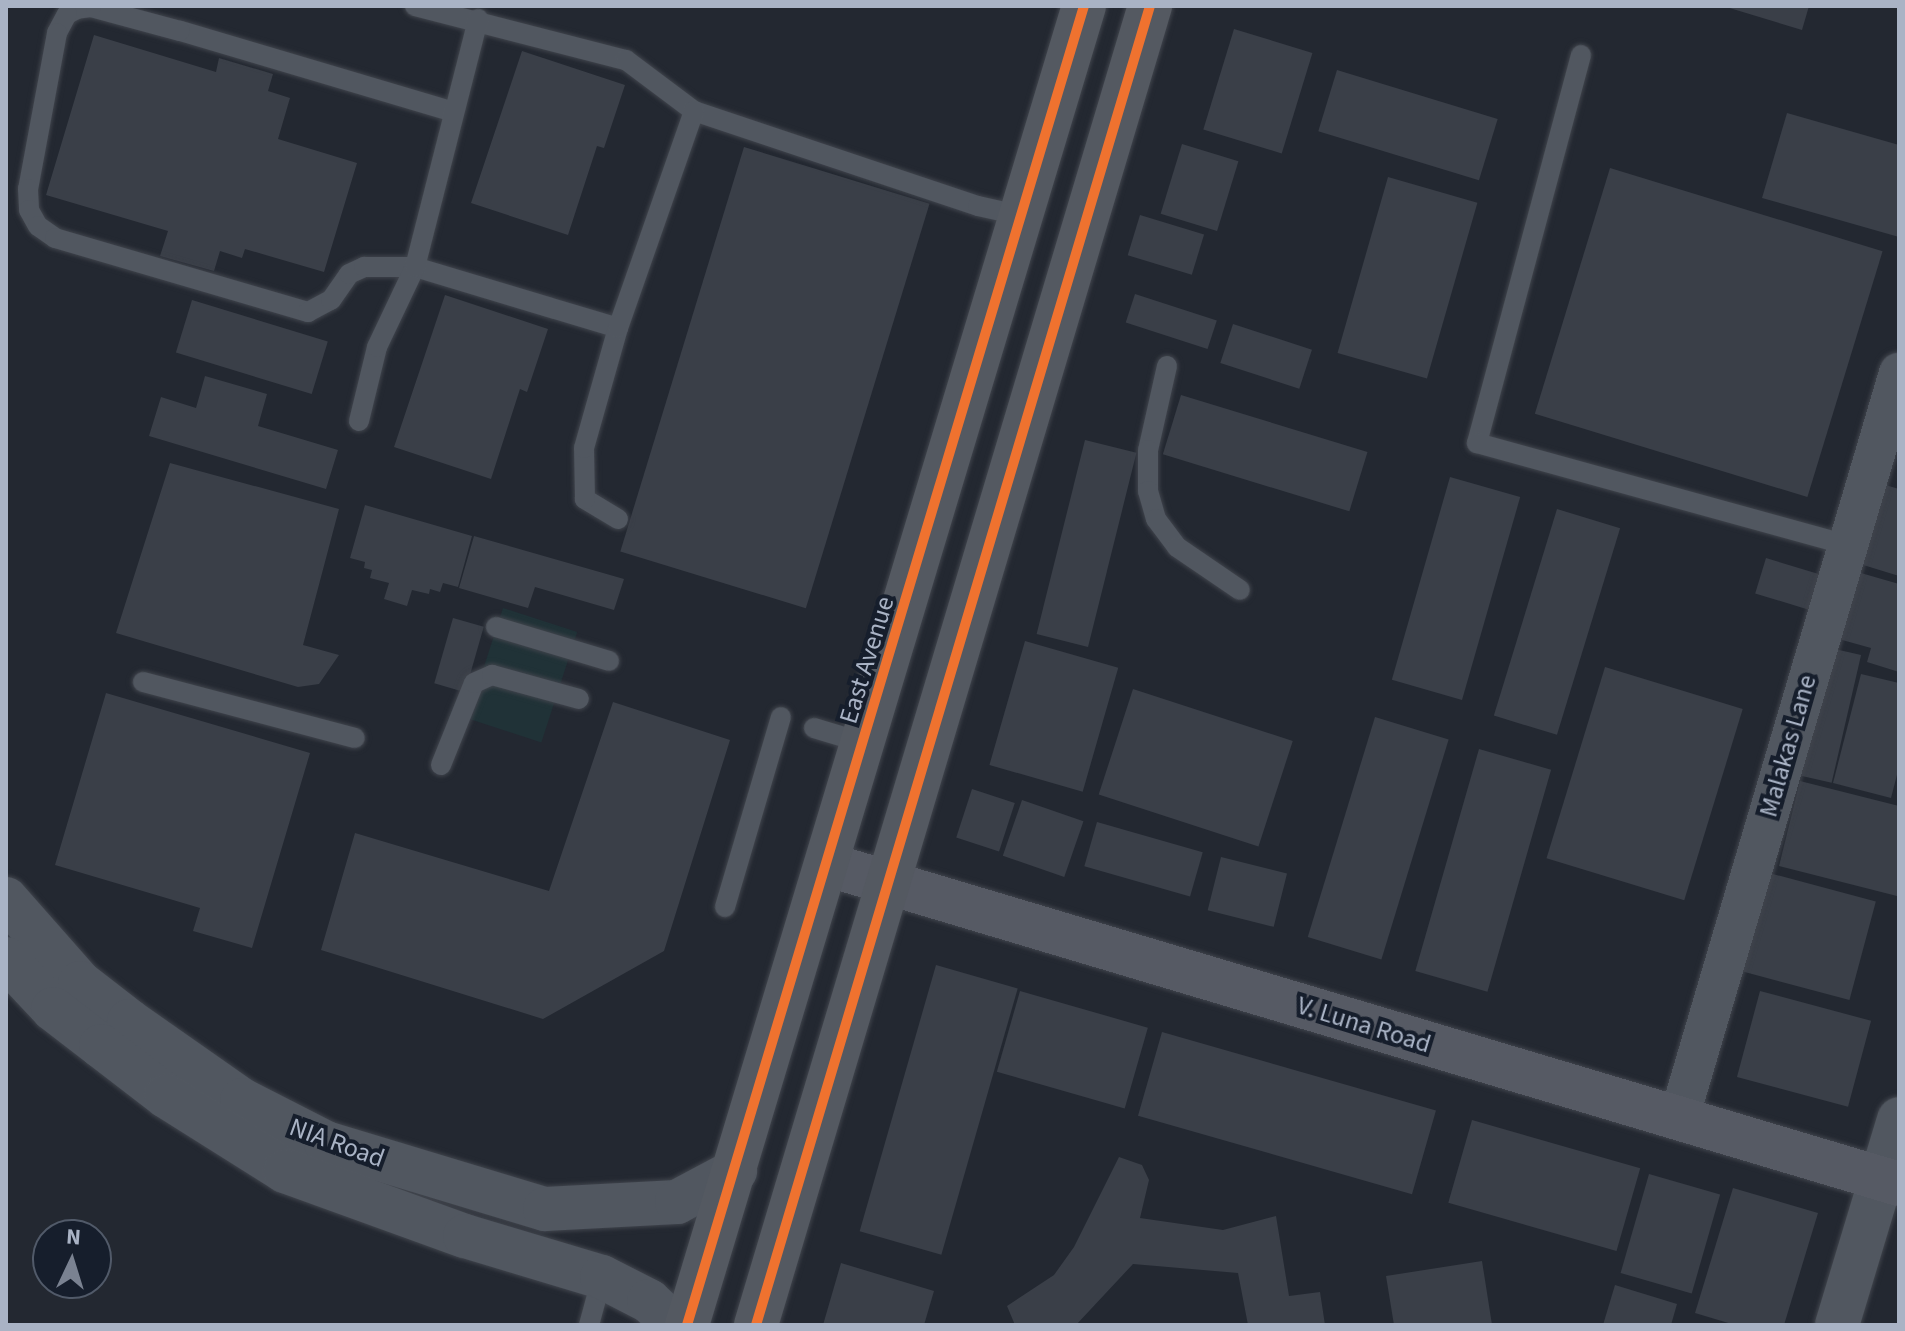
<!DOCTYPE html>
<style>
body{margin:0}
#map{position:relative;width:1905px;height:1331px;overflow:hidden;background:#232831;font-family:"Source Sans 3",sans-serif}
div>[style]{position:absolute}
.green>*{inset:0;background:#203237;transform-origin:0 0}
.building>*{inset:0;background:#3a3f48;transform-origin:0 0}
.roads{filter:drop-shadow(0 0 2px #40444c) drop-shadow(0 0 2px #40444c)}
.service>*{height:20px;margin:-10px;padding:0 10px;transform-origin:10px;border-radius:10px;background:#515760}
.minor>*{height:40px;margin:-20px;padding:0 20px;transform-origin:20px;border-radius:20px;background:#515760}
.tertiary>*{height:44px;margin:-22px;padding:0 22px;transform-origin:22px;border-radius:22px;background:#515760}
.secondary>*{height:44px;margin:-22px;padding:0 22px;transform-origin:22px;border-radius:22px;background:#565a64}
.primary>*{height:44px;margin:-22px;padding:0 22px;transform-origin:22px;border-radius:22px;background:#545961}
.cycleway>*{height:10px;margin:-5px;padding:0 5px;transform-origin:5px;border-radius:5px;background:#ef722f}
span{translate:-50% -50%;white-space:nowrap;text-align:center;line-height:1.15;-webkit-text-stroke:8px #161e2c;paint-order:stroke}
.street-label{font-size:26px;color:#a9b3c5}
.frame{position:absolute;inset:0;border:8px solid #a9b3c5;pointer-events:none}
.north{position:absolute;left:32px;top:1219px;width:80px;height:80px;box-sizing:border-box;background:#161e2c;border:2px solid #515a69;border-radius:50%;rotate:4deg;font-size:22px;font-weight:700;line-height:32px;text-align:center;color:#a9b3c5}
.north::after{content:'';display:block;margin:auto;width:28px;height:36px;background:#7a8291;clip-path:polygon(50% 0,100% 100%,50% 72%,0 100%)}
</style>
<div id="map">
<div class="green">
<div style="left:503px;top:608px;width:78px;height:116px;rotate:18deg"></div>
</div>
<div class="building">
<div style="clip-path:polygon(1723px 6px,1809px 6px,1802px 30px)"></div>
<div style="left:1234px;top:29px;width:82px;height:105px;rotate:17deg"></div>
<div style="clip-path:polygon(94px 35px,216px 72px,219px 58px,273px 74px,268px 91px,290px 98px,278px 139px,357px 163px,324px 272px,245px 249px,242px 258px,220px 251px,214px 271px,160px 256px,168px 231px,46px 195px)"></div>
<div style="clip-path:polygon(522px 51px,625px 85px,604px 148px,597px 146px,568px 235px,471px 203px)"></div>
<div style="left:1337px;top:70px;width:168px;height:64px;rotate:17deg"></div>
<div style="clip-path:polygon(1787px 113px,1899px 145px,1899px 237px,1762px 198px)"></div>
<div style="left:1182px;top:144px;width:59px;height:73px;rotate:17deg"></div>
<div style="left:744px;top:147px;width:194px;height:423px;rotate:17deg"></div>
<div style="left:1610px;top:168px;width:285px;height:257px;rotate:17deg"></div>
<div style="left:1388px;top:177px;width:93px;height:183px;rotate:16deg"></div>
<div style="left:1140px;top:215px;width:67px;height:42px;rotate:17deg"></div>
<div style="left:1135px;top:294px;width:86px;height:30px;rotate:18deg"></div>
<div style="clip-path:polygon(445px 295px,548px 329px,527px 392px,520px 389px,491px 479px,394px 447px)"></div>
<div style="left:192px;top:300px;width:142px;height:55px;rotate:17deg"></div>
<div style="left:1233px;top:324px;width:83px;height:41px;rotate:18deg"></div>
<div style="clip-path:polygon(205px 376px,267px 394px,258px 426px,338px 450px,326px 489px,149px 436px,161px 397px,196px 408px)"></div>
<div style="left:1181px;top:395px;width:195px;height:62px;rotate:17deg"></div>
<div style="left:1085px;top:440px;width:53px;height:200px;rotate:14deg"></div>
<div style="clip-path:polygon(170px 463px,339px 509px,303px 645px,339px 655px,319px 684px,298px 687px,116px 633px)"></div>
<div style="left:1450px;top:477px;width:73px;height:211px;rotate:16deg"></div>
<div style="clip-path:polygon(1872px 481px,1899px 489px,1899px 576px,1847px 560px)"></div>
<div style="clip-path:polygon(365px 505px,472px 536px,458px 587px,443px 583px,440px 592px,430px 589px,429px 594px,412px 590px,407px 606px,384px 599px,389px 583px,370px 578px,372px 570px,364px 568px,365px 562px,350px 558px)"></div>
<div style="left:1557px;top:509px;width:66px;height:216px;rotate:17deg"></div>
<div style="clip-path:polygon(474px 536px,624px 579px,614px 610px,535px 587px,528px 608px,459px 588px)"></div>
<div style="left:1766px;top:558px;width:61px;height:37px;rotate:17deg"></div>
<div style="clip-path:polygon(1854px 571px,1899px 584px,1899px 672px,1867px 662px,1871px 648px,1835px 638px)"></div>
<div style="left:453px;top:618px;width:32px;height:68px;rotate:16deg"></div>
<div style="left:1025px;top:641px;width:97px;height:129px;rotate:16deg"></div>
<div style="left:1826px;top:647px;width:36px;height:131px;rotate:13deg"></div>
<div style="left:1605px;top:667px;width:144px;height:200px;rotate:17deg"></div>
<div style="clip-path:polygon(1861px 674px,1899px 683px,1899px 767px,1891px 798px,1833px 783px)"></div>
<div style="left:1133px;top:689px;width:168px;height:111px;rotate:18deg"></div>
<div style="clip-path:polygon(106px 693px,310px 753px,252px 948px,193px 931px,200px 908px,55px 865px)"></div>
<div style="clip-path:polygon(613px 702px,730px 740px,664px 951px,543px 1019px,321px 950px,355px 833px,549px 891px)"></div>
<div style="left:1375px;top:717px;width:77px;height:230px;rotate:17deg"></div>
<div style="left:1479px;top:749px;width:75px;height:231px;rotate:16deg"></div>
<div style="clip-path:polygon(1800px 781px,1899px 806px,1897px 896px,1779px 866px)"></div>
<div style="left:972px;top:789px;width:45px;height:51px;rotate:18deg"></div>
<div style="left:1022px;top:800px;width:65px;height:59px;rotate:19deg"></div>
<div style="left:1097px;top:822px;width:110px;height:46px;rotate:16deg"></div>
<div style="left:1221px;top:857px;width:68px;height:55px;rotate:14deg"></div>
<div style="left:1758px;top:870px;width:122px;height:102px;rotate:15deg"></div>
<div style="left:936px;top:965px;width:85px;height:277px;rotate:16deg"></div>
<div style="left:1020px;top:991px;width:133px;height:84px;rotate:16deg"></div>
<div style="left:1760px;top:991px;width:115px;height:89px;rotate:15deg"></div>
<div style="left:1162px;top:1032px;width:285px;height:87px;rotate:16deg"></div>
<div style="left:1472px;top:1120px;width:175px;height:86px;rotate:16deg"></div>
<div style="clip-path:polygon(1119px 1157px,1142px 1165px,1149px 1180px,1140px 1218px,1223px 1230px,1276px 1216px,1289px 1296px,1320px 1292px,1325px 1325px,1248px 1325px,1238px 1273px,1133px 1264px,1076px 1325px,1015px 1325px,1007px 1306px,1054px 1275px,1074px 1247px)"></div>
<div style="left:1649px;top:1174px;width:74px;height:103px;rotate:16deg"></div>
<div style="clip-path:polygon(1733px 1188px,1818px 1213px,1784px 1325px,1735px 1325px,1695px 1313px)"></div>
<div style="clip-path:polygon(1482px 1261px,1492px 1325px,1394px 1325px,1386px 1276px)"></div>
<div style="clip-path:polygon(841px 1263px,934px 1291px,924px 1325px,823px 1325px)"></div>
<div style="clip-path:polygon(1615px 1285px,1677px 1304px,1671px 1325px,1603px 1325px)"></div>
</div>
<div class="roads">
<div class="service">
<div style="left:415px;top:6px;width:218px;rotate:14.4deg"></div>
<div style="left:626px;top:60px;width:85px;rotate:36.9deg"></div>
<div style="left:694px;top:111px;width:299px;rotate:18.5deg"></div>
<div style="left:978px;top:206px;width:46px;rotate:12.5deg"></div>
<div style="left:1581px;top:55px;width:402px;rotate:105deg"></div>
<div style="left:1477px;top:443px;width:384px;rotate:15.4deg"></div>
<div style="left:454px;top:112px;width:286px;rotate:-163.5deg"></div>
<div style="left:180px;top:31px;width:92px;rotate:-164.9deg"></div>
<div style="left:91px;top:7px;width:14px;rotate:172deg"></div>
<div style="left:77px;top:9px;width:11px;rotate:153deg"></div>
<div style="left:67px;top:14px;width:21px;rotate:118deg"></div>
<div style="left:57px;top:33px;width:159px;rotate:100.5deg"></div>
<div style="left:28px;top:189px;width:21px;rotate:87deg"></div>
<div style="left:29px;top:210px;width:18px;rotate:61deg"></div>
<div style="left:38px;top:226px;width:21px;rotate:35deg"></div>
<div style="left:55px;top:238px;width:264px;rotate:16.3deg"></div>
<div style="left:308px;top:312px;width:26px;rotate:-28deg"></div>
<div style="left:331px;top:300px;width:32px;rotate:-55deg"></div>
<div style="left:349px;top:274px;width:17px;rotate:-25deg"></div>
<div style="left:364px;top:267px;width:51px"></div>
<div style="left:415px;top:267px;width:212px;rotate:16.7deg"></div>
<div style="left:1167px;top:366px;width:86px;rotate:102.7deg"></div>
<div style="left:1148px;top:450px;width:41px;rotate:90deg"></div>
<div style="left:1148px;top:491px;width:29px;rotate:74deg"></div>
<div style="left:1156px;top:519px;width:35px;rotate:53deg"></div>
<div style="left:1177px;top:547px;width:76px;rotate:34.3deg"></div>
<div style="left:359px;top:421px;width:76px;rotate:-76.3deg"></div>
<div style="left:377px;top:347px;width:89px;rotate:-64.6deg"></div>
<div style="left:415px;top:267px;width:256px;rotate:-75.7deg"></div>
<div style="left:618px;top:519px;width:39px;rotate:-149deg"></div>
<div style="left:585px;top:499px;width:51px;rotate:-91.1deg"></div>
<div style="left:584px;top:448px;width:125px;rotate:-74.2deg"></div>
<div style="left:618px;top:328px;width:230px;rotate:-70.7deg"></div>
<div style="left:496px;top:627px;width:118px;rotate:16.7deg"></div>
<div style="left:143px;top:682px;width:219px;rotate:14.8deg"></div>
<div style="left:814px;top:728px;width:52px;rotate:16.7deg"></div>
<div style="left:441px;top:765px;width:88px;rotate:-68.1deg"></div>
<div style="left:474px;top:683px;width:20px;rotate:-24deg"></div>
<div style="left:492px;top:675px;width:90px;rotate:15.4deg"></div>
<div style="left:725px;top:907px;width:198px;rotate:-73.6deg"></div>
<div style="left:589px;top:1325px;width:50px;rotate:-74.8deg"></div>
</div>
<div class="minor">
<div style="left:1679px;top:1118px;width:777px;rotate:-73.55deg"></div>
</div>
<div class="tertiary">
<div style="left:6px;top:899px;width:112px;rotate:48.6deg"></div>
<div style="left:80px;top:983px;width:62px;rotate:37.8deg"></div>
<div style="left:129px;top:1021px;width:138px;rotate:35deg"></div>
<div style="left:242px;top:1100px;width:94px;rotate:27.1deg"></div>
<div style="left:326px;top:1143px;width:229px;rotate:16.8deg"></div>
<div style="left:545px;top:1209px;width:132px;rotate:-3deg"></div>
<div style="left:677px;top:1202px;width:66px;rotate:-28.1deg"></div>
<div style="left:6px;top:959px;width:69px;rotate:46.8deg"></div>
<div style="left:53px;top:1009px;width:61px;rotate:37.6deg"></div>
<div style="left:101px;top:1046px;width:82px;rotate:37.6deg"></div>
<div style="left:166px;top:1096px;width:141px;rotate:32.2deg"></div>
<div style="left:285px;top:1171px;width:191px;rotate:19.9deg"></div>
<div style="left:465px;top:1236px;width:143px;rotate:16.7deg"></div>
<div style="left:602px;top:1277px;width:53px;rotate:27.1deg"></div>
<div style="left:649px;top:1301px;width:35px;rotate:43deg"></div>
<div style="left:1837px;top:1325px;width:215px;rotate:-73.2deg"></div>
</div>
<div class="secondary">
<div style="left:829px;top:865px;width:1117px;rotate:16.6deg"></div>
</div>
<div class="primary">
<div style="left:687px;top:1325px;width:1377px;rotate:-73.25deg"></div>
<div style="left:756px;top:1325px;width:1377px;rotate:-73.37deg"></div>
</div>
</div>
<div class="cycleway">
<div style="left:687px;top:1325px;width:1377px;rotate:-73.25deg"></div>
<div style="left:756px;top:1325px;width:1377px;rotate:-73.37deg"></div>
</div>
<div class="street-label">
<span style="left:867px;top:660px;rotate:-73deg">East Avenue</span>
<span style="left:1788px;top:746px;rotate:-74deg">Malakas Lane</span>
<span style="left:1364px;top:1025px;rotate:17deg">V. Luna Road</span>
<span style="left:337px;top:1143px;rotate:20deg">NIA Road</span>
</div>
<div class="frame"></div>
<div class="north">N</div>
</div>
